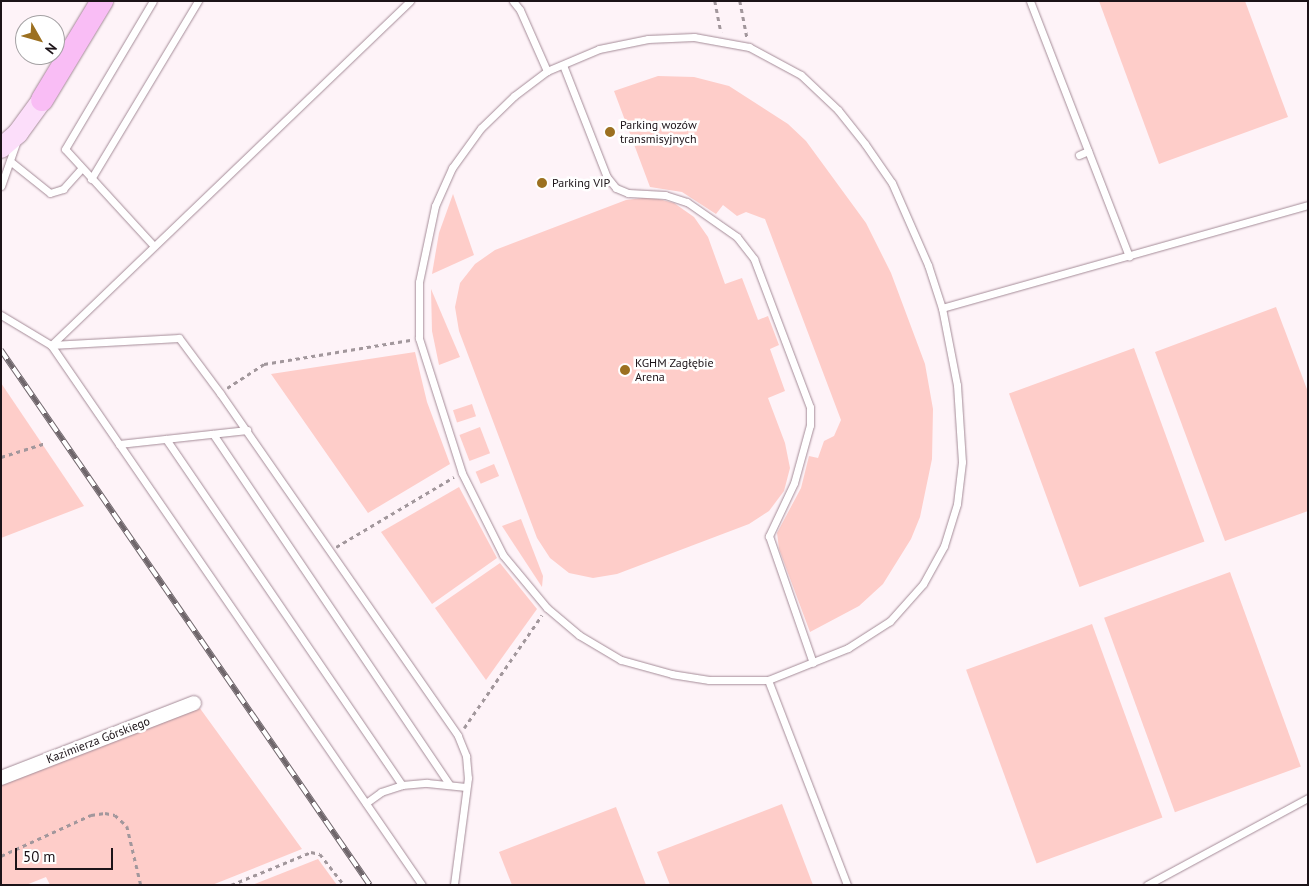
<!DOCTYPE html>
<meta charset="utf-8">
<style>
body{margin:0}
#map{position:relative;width:1309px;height:886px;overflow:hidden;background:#fef3f8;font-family:"PT Sans",sans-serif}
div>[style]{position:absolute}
.green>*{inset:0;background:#fecdc9;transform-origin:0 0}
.path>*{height:2.5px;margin-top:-1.25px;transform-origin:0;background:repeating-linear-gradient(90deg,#a2979c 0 4px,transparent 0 8px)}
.roads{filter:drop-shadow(0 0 1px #a58c98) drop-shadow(0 0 1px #a58c98)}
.lane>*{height:7px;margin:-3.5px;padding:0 3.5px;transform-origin:3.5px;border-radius:3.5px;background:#fff}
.street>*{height:14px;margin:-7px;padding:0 7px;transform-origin:7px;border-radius:7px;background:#fff}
.secondary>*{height:20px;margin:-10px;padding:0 10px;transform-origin:10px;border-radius:10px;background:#fcdefa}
.primary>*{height:22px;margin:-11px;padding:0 11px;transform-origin:11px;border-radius:11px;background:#f9bdf5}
.rail>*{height:5.5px;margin-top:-2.75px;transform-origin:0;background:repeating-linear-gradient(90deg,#fff 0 11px,#6f666b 0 22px);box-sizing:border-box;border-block:1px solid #6f666b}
.dots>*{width:14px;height:14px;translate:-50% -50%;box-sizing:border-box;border:2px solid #fff;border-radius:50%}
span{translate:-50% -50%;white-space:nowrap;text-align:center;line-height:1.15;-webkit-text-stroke:5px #fff;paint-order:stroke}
.poi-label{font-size:12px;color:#1c1318}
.left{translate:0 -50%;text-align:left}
.street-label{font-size:12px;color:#1c1318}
.frame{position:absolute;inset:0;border:2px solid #1c1318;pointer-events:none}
.north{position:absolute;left:15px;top:15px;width:50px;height:50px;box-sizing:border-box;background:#fff;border:1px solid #a4a1a3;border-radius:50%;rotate:128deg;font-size:14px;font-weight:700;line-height:20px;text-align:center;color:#1c1318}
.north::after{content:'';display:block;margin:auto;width:18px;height:22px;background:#9c7020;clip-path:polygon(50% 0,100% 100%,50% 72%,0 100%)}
.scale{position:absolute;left:15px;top:848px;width:98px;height:22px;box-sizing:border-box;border:2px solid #1c1318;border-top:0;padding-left:6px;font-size:15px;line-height:18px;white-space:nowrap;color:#1c1318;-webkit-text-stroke:4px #fff;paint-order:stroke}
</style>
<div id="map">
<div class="green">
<div style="clip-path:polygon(1099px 1px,1245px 1px,1288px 117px,1159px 164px)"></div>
<div style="clip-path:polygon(658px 76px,694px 77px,729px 86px,788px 124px,806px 141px,866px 223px,891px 273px,925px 364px,933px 409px,932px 459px,920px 517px,911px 539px,883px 584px,859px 606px,810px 632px,779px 549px,777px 533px,801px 488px,809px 456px,818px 458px,824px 441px,834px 436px,841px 420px,765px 219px,746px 212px,737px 216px,723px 205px,716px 214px,682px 192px,650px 187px,614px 91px)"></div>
<div style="clip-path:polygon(453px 194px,474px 255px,432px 274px,439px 233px)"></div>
<div style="clip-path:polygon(651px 197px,674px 203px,694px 217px,708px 237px,725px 284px,742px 278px,758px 320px,768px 316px,779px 345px,770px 349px,785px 391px,768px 398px,785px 443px,790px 468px,784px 491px,769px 511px,749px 524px,617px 574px,593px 578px,569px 573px,550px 558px,537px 538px,459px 331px,455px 307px,460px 283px,475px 264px,495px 250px,626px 200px)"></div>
<div style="clip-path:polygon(431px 289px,460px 357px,439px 365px,432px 331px)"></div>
<div style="clip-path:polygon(1276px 307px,1308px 392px,1308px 511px,1225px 541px,1155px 352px)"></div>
<div style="left:1134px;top:348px;width:206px;height:133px;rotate:70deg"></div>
<div style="clip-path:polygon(415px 352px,427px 402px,450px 464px,368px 513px,271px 374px)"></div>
<div style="clip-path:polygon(1px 383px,84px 506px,1px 538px)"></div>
<div style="left:472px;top:404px;width:13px;height:20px;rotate:72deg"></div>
<div style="left:480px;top:427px;width:28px;height:22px;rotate:69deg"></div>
<div style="left:494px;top:464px;width:13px;height:20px;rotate:67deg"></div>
<div style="clip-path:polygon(459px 487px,497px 558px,432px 604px,381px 532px)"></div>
<div style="clip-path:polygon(521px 519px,543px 576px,542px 587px,502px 526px)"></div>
<div style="clip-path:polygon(500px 563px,537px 609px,486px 680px,435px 608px)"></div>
<div style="left:1230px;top:572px;width:207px;height:134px;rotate:70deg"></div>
<div style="left:1092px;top:624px;width:206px;height:134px;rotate:70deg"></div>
<div style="clip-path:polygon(199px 707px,302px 849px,212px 885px,50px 885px,46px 877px,26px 885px,1px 885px,1px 785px)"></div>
<div style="clip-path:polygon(782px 804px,813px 885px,670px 885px,657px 852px)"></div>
<div style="clip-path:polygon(616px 807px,646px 885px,512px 885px,499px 852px)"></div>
<div style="clip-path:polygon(318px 859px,337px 885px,252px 885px)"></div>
</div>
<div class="path">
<div style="left:715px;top:1px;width:32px;rotate:79deg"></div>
<div style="left:740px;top:1px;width:38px;rotate:79deg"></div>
<div style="left:227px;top:388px;width:44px;rotate:-33deg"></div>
<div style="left:264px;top:364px;width:148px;rotate:-9.3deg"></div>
<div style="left:1px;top:457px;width:47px;rotate:-17.3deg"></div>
<div style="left:336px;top:547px;width:137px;rotate:-30.7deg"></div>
<div style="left:464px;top:728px;width:137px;rotate:-55.4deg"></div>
<div style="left:1px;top:856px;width:99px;rotate:-24.5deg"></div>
<div style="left:91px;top:815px;width:14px;rotate:-8deg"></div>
<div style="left:105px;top:813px;width:10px;rotate:11deg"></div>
<div style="left:115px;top:815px;width:16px;rotate:43deg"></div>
<div style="left:127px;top:826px;width:61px;rotate:76.7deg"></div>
<div style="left:231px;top:885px;width:87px;rotate:-22.4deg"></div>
<div style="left:311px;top:852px;width:9px;rotate:13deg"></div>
<div style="left:320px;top:854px;width:39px;rotate:52deg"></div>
</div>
<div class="roads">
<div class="lane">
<div style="left:410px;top:1px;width:497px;rotate:136.2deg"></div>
<div style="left:51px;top:345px;width:128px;rotate:-3.1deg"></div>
<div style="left:179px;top:338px;width:69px;rotate:53.3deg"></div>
<div style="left:220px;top:393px;width:417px;rotate:55.2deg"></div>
<div style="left:458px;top:736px;width:22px;rotate:68deg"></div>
<div style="left:466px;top:756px;width:22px;rotate:85deg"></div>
<div style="left:468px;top:778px;width:108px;rotate:97.5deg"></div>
<div style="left:513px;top:1px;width:11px;rotate:52deg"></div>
<div style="left:520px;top:10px;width:67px;rotate:66.1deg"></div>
<div style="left:1030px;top:1px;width:274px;rotate:68.8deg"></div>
<div style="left:694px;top:37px;width:56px;rotate:10.3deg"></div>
<div style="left:749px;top:47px;width:59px;rotate:28.3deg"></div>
<div style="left:801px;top:75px;width:51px;rotate:43.4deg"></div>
<div style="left:838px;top:110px;width:43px;rotate:51.5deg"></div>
<div style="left:865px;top:144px;width:47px;rotate:55.3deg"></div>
<div style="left:892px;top:183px;width:90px;rotate:66.3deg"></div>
<div style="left:928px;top:265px;width:45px;rotate:72deg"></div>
<div style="left:942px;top:308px;width:78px;rotate:79deg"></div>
<div style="left:957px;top:385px;width:77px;rotate:86.3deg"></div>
<div style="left:962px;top:462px;width:42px;rotate:96.8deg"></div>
<div style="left:957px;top:504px;width:44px;rotate:107.2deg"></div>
<div style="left:944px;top:546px;width:43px;rotate:118.9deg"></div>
<div style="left:923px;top:584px;width:50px;rotate:131.7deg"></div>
<div style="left:890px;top:621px;width:50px;rotate:147.3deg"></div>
<div style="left:848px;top:648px;width:86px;rotate:158.2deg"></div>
<div style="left:768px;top:680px;width:59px;rotate:180deg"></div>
<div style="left:709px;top:680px;width:37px;rotate:-171deg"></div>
<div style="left:672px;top:674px;width:53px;rotate:-164.6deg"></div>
<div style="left:621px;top:660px;width:49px;rotate:-149.2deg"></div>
<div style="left:579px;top:635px;width:42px;rotate:-139.8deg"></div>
<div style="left:547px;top:608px;width:69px;rotate:-129.7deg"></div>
<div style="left:503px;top:555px;width:92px;rotate:-116.6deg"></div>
<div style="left:462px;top:473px;width:142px;rotate:-107.7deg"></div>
<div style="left:419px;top:338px;width:56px;rotate:-90deg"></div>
<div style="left:419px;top:282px;width:78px;rotate:-78.1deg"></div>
<div style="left:435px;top:206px;width:42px;rotate:-65.9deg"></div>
<div style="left:452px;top:168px;width:49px;rotate:-54.1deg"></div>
<div style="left:481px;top:128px;width:46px;rotate:-44.1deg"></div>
<div style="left:514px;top:96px;width:41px;rotate:-37.1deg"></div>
<div style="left:547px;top:71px;width:56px;rotate:-22.9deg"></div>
<div style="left:599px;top:49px;width:50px;rotate:-11.5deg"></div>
<div style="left:648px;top:39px;width:46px;rotate:-2.5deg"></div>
<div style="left:563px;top:65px;width:120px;rotate:68.6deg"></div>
<div style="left:607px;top:177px;width:14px;rotate:51deg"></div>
<div style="left:616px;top:188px;width:13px;rotate:23deg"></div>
<div style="left:628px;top:193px;width:37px;rotate:3deg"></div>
<div style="left:665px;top:195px;width:23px;rotate:18deg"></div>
<div style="left:687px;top:202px;width:61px;rotate:35deg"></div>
<div style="left:737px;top:237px;width:28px;rotate:52deg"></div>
<div style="left:754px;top:259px;width:158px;rotate:69.3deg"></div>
<div style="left:810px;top:407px;width:18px;rotate:90deg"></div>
<div style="left:810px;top:425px;width:60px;rotate:105.4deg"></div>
<div style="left:794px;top:483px;width:59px;rotate:115.3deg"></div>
<div style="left:769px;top:536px;width:134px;rotate:70.9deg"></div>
<div style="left:1079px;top:155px;width:10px;rotate:-24deg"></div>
<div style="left:10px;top:161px;width:51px;rotate:38.7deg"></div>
<div style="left:50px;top:193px;width:14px;rotate:-17deg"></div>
<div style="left:63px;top:189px;width:28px;rotate:-48deg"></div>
<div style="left:91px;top:179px;width:208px;rotate:-59deg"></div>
<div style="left:1px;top:186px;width:46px;rotate:-70.8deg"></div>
<div style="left:153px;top:245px;width:130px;rotate:-132.5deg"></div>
<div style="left:65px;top:149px;width:172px;rotate:-59.3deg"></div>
<div style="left:942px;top:308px;width:380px;rotate:-15.7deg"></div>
<div style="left:1px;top:315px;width:58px;rotate:31deg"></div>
<div style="left:51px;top:345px;width:655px;rotate:55.51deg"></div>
<div style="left:213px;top:434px;width:422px;rotate:56deg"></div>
<div style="left:166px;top:439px;width:419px;rotate:55.7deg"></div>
<div style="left:119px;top:444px;width:129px;rotate:-6.2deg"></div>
<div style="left:768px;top:680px;width:220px;rotate:68.9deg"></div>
<div style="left:366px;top:803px;width:19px;rotate:-36deg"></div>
<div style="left:381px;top:792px;width:22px;rotate:-18deg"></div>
<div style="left:402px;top:785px;width:25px;rotate:-5deg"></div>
<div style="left:427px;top:783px;width:39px;rotate:6deg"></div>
<div style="left:1147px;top:885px;width:183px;rotate:-28.4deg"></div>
</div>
<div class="street">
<div style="left:1px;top:778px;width:207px;rotate:-21.2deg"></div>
</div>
<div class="secondary">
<div style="left:1px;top:148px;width:23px;rotate:-41deg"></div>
<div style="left:18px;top:133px;width:41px;rotate:-54deg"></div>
</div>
<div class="primary">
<div style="left:42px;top:100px;width:116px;rotate:-58.8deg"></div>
</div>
</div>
<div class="rail">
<div style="left:1px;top:350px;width:650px;rotate:55.41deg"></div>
</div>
<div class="dots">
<div style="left:610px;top:132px;background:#9c7020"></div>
<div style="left:542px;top:183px;background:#9c7020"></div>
<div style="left:625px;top:370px;background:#9c7020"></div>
</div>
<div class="poi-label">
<span class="left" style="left:620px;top:132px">Parking wozów<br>transmisyjnych</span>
<span class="left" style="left:552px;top:183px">Parking VIP</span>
<span class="left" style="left:635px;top:370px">KGHM Zagłębie<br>Arena</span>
</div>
<div class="street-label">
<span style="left:98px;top:740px;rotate:-21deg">Kazimierza Górskiego</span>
</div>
<div class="frame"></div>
<div class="north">N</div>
<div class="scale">50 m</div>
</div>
